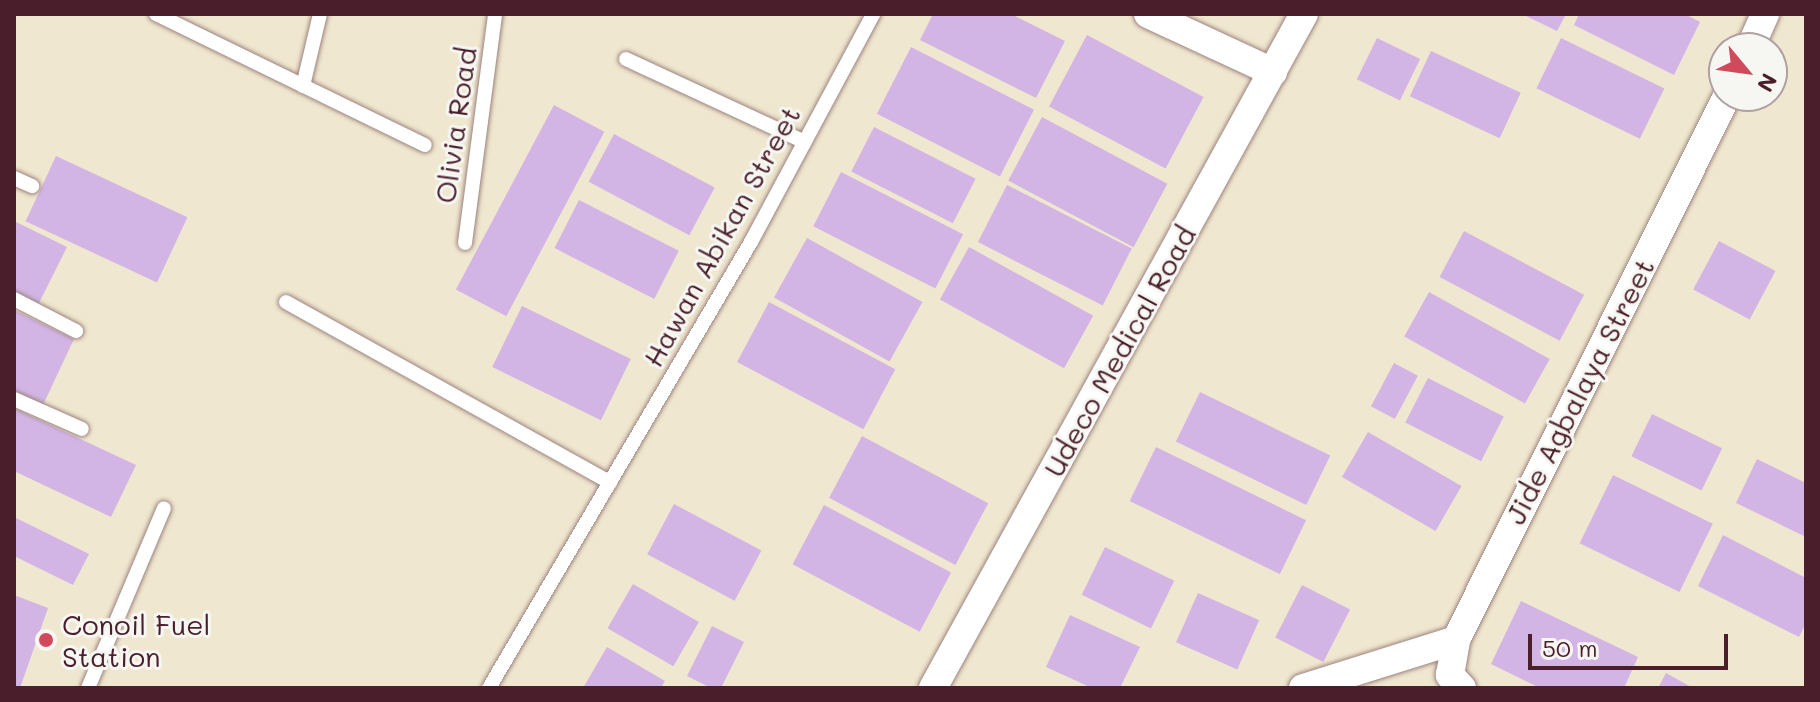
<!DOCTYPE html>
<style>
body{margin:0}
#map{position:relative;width:1820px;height:702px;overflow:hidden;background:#f0e7d0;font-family:Mali,sans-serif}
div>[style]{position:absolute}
.building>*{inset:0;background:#d2b5e5;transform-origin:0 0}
.roads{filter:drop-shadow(0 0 2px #9d837e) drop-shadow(0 0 2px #9d837e)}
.lane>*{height:14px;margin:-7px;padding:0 7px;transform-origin:7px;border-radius:7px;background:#fff}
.street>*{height:28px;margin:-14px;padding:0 14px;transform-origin:14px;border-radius:14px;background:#fff}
.dots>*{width:22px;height:22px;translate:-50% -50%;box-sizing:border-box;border:4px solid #f6f6f2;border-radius:50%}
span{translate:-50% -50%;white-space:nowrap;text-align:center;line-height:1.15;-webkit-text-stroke:6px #f6f6f2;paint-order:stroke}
.street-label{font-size:28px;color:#4a1f2b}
.poi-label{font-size:28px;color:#4a1f2b}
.left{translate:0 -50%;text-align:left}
.frame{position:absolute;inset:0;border:16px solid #4a1f2b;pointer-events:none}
.north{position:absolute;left:1708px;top:32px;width:80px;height:80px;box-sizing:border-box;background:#f6f6f2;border:2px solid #b1a0a2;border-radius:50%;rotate:119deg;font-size:22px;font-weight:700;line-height:32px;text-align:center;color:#4a1f2b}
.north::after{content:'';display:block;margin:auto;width:28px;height:36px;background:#d1495b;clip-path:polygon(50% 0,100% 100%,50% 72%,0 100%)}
.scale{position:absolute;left:1528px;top:634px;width:200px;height:36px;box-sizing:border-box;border:4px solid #4a1f2b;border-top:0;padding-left:10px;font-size:24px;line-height:28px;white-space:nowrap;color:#4a1f2b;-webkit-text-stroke:6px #f6f6f2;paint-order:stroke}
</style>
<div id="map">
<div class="building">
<div style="clip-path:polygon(933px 14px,1011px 14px,1065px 41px,1036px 98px,920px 40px)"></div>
<div style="clip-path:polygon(1522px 14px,1566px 14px,1557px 31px)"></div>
<div style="clip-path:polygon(1579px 14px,1685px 14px,1700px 22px,1674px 75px,1574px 25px)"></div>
<div style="left:1087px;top:35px;width:132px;height:81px;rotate:28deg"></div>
<div style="left:1377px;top:38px;width:48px;height:46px;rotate:26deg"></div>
<div style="left:1561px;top:38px;width:115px;height:56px;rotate:26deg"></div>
<div style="left:911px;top:47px;width:138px;height:75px;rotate:27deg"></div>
<div style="left:1431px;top:51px;width:99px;height:50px;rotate:25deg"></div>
<div style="left:554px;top:105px;width:57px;height:209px;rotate:28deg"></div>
<div style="left:1042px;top:117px;width:142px;height:72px;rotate:28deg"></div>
<div style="left:874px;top:127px;width:114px;height:50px;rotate:27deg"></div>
<div style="left:614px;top:134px;width:114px;height:54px;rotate:28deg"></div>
<div style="left:56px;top:156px;width:145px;height:72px;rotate:25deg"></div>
<div style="left:841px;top:172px;width:137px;height:61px;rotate:27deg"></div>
<div style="left:1007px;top:185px;width:140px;height:64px;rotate:27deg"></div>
<div style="left:579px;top:200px;width:112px;height:54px;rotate:27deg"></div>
<div style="clip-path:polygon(14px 221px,67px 247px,38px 305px,14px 293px)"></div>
<div style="left:1464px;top:231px;width:136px;height:52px;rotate:28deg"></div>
<div style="left:807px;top:238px;width:132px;height:68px;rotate:29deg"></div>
<div style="left:1719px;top:241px;width:64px;height:55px;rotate:28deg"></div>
<div style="left:969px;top:247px;width:142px;height:60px;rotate:29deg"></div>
<div style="left:1429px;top:292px;width:138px;height:51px;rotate:29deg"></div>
<div style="left:769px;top:302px;width:143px;height:68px;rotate:28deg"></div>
<div style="left:522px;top:306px;width:121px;height:68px;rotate:26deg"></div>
<div style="clip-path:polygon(14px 310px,74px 339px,43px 405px,14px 391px)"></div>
<div style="left:1394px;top:363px;width:27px;height:49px;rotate:28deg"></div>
<div style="left:1428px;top:378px;width:85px;height:50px;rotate:27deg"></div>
<div style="left:1200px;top:392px;width:145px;height:55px;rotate:26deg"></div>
<div style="clip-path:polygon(14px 408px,136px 465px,111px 517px,14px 471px)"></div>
<div style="left:1652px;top:414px;width:78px;height:47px;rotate:26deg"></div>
<div style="left:1368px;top:432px;width:108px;height:52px;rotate:30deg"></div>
<div style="left:862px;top:436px;width:143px;height:70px;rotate:28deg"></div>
<div style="left:1156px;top:447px;width:167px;height:60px;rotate:26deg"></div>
<div style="clip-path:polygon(1757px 459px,1806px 483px,1806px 537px,1736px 503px)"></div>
<div style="left:1613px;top:475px;width:111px;height:76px;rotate:26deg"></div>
<div style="left:674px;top:504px;width:99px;height:57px;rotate:28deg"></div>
<div style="left:824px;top:505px;width:144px;height:67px;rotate:28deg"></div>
<div style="clip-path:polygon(14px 517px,89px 554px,73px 585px,14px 556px)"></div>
<div style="clip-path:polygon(1723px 535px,1806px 578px,1806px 623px,1799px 637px,1698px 586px)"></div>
<div style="left:1105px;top:547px;width:77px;height:53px;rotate:26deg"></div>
<div style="left:633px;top:584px;width:76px;height:51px;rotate:30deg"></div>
<div style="left:1302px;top:585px;width:54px;height:59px;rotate:27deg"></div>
<div style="left:1198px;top:593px;width:67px;height:54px;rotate:24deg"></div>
<div style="clip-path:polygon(14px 595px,48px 608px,20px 688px,14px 688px)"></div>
<div style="clip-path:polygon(1521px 601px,1638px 657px,1624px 688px,1540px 688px,1491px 664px)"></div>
<div style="clip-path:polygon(1070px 615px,1140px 647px,1120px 688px,1092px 688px,1046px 667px)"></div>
<div style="clip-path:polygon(712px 626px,744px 642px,721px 688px,711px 688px,687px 676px)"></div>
<div style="clip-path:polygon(607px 647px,665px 681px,661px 688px,583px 688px)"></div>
<div style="clip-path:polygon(1666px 673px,1693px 688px,1658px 688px)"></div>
</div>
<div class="roads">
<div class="lane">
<div style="left:156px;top:14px;width:299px;rotate:26deg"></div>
<div style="left:626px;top:59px;width:197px;rotate:24.9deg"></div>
<div style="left:303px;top:86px;width:74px;rotate:-76.7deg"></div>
<div style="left:14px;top:178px;width:20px;rotate:24deg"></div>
<div style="left:465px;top:243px;width:231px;rotate:-82.5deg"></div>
<div style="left:14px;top:299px;width:70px;rotate:27.3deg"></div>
<div style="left:286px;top:302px;width:371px;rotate:29.1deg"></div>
<div style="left:14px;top:399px;width:74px;rotate:23.8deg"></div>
<div style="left:88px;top:688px;width:195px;rotate:-67.1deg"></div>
<div style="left:489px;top:688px;width:517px;rotate:-59.57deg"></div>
<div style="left:751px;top:242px;width:259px;rotate:-61.8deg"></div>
</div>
<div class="street">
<div style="left:1148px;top:14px;width:138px;rotate:24.9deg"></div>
<div style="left:1750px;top:48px;width:37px;rotate:-66deg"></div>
<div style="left:933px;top:688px;width:769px;rotate:-61.17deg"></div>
<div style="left:1303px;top:688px;width:160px;rotate:-17.4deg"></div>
<div style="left:1462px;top:688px;width:18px;rotate:-133deg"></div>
<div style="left:1450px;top:675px;width:36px;rotate:-80deg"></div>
<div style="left:1456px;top:640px;width:608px;rotate:-63.52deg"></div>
</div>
</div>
<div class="dots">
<div style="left:46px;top:640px;background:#d1495b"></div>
</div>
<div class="street-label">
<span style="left:455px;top:125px;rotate:-82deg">Olivia Road</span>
<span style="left:721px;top:236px;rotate:-61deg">Hawan Abikan Street</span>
<span style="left:1119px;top:351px;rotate:-61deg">Udeco Medical Road</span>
<span style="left:1579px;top:391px;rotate:-63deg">Jide Agbalaya Street</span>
</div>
<div class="poi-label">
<span class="left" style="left:62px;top:640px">Conoil Fuel<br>Station</span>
</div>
<div class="frame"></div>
<div class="north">N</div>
<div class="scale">50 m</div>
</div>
